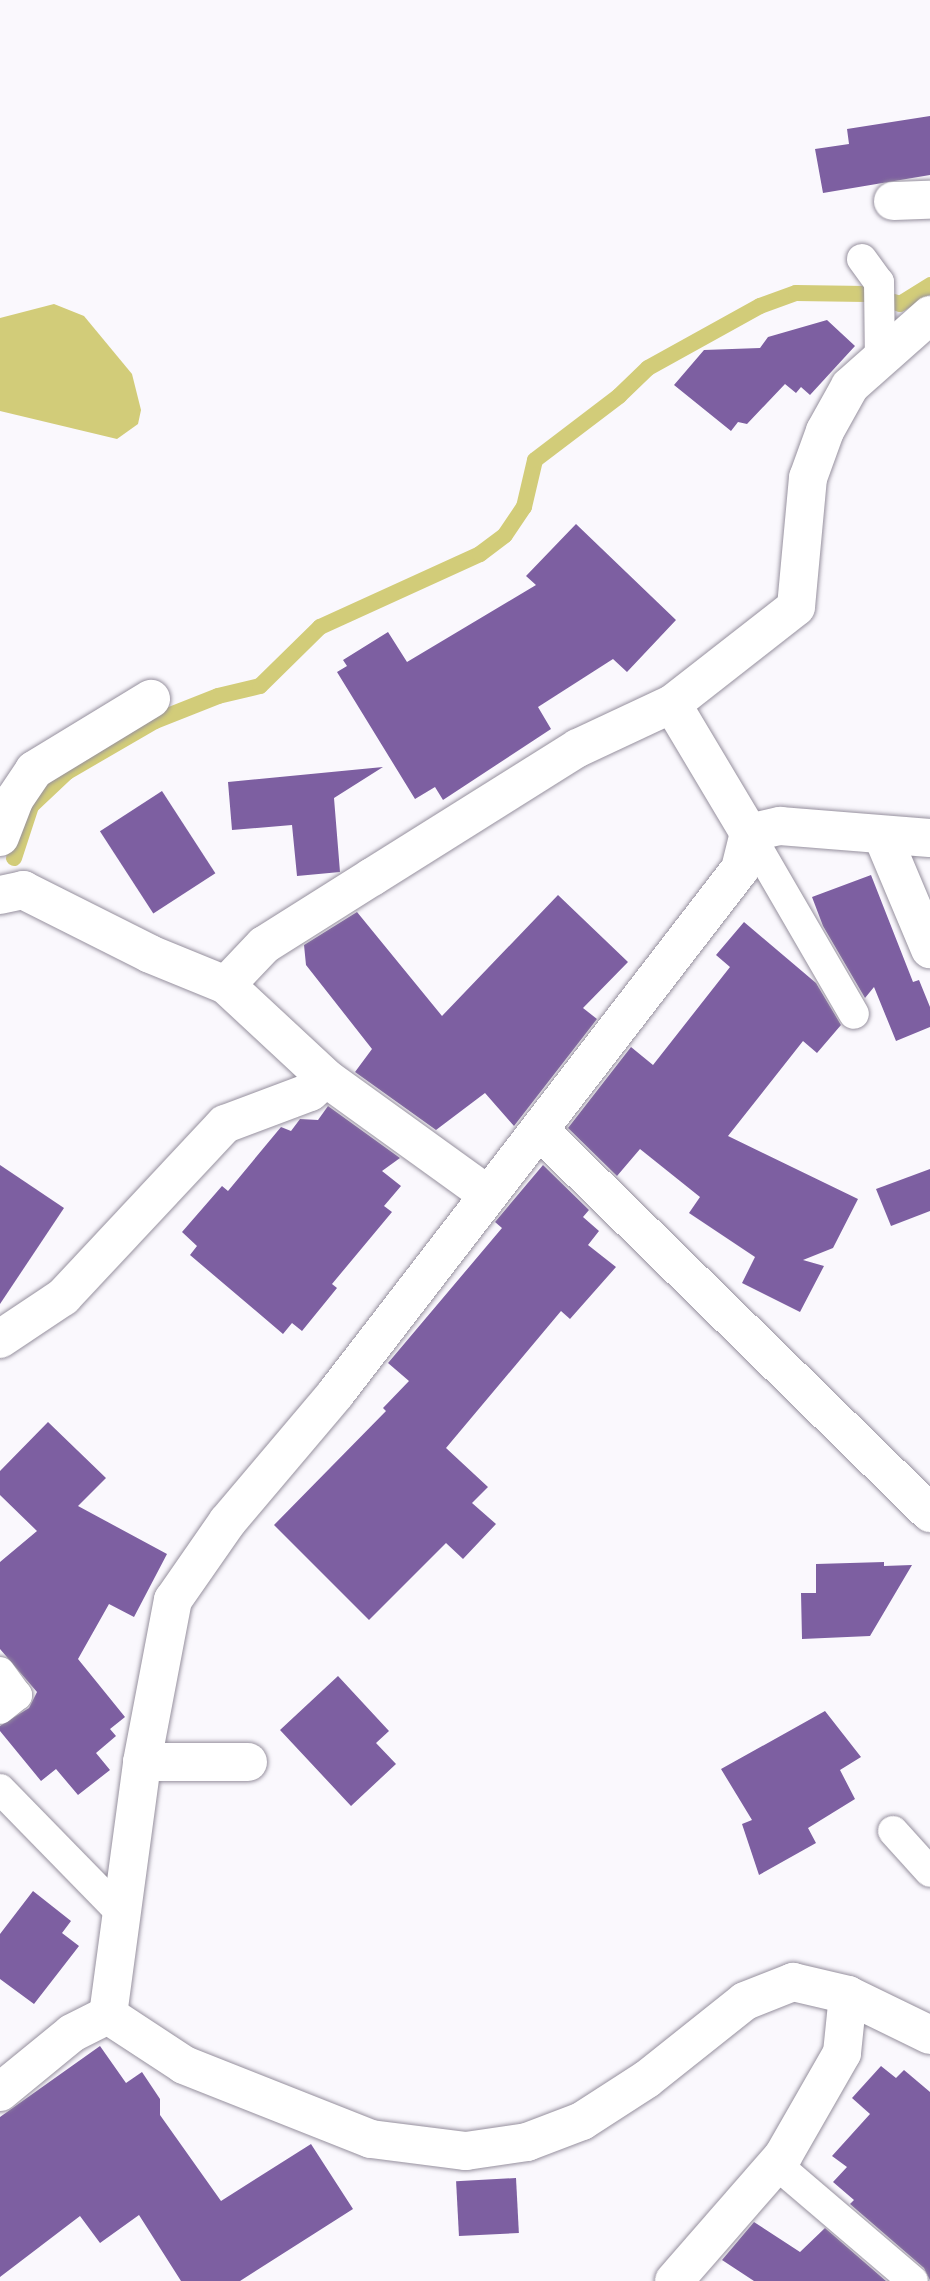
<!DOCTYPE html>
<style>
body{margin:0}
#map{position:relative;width:930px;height:2281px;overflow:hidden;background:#faf8fd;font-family:Mulish,sans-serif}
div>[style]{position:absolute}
.water>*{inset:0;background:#d2cc79}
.stream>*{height:16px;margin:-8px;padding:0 8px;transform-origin:8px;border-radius:8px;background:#d2cc79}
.building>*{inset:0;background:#7d5fa1;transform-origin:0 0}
.roads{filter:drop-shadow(0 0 2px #96909e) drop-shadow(0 0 2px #96909e)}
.lane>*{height:30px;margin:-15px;padding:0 15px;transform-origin:15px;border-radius:15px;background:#fff}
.street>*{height:38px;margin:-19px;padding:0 19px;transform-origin:19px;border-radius:19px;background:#fff}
span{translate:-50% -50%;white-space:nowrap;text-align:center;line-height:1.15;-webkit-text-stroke:7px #fff;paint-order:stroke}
</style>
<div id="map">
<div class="water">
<div style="clip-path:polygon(54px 304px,84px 316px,132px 374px,141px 410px,138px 424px,117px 439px,0 411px,0 318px)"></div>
</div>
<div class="stream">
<div style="left:14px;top:858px;width:55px;rotate:-71.9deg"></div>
<div style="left:31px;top:806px;width:50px;rotate:-43.4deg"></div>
<div style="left:67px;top:772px;width:102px;rotate:-30.1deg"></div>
<div style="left:155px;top:721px;width:68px;rotate:-21.6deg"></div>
<div style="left:218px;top:696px;width:43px;rotate:-13.4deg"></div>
<div style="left:260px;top:686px;width:84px;rotate:-44.5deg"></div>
<div style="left:320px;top:627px;width:176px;rotate:-24.5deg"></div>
<div style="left:480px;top:554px;width:31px;rotate:-37deg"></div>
<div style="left:505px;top:535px;width:34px;rotate:-56deg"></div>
<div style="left:524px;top:507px;width:48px;rotate:-76.8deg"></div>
<div style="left:535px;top:460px;width:106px;rotate:-37.3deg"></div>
<div style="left:619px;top:396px;width:40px;rotate:-44deg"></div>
<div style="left:648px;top:368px;width:128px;rotate:-29deg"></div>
<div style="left:760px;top:306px;width:38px;rotate:-20deg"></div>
<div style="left:796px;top:293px;width:70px;rotate:0.8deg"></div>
<div style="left:866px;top:294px;width:35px;rotate:16deg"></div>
<div style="left:900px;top:304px;width:36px;rotate:-32deg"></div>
</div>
<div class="building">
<div style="clip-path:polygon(930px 116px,930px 175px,823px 193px,815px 149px,849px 144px,847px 129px)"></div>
<div style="clip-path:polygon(827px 320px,855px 346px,810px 395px,801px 387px,796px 393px,785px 384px,747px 424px,738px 422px,731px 431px,674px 385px,704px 350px,760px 348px,768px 337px)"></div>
<div style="clip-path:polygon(576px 524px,676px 620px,627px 672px,613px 659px,538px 707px,551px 729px,443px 800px,435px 787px,415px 799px,337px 672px,347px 666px,343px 660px,388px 632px,407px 662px,536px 585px,526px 576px)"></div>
<div style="clip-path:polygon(383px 767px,334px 798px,340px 872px,297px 876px,292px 825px,232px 830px,228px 782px)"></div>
<div style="left:162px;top:791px;width:98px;height:74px;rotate:57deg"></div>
<div style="clip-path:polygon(871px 875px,913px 982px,919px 980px,930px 1007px,930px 1027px,896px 1041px,874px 987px,865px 998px,823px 926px,812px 897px)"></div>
<div style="clip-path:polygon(558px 895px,628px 962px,583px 1008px,597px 1019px,514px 1126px,485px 1093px,436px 1130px,355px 1072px,372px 1049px,306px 965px,304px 945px,357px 912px,442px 1016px)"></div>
<div style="clip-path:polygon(744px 922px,816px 983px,841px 1025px,817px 1053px,803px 1041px,728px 1136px,858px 1199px,833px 1248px,803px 1260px,824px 1266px,800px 1312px,742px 1283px,755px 1257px,689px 1213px,700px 1197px,640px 1149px,617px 1176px,568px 1128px,631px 1047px,653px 1065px,730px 967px,716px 955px)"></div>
<div style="clip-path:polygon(328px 1106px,400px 1158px,382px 1171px,401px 1186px,384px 1206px,392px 1212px,332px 1284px,337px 1288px,302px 1331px,292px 1323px,283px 1334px,190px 1255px,197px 1246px,182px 1232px,222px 1186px,228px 1191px,281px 1127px,291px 1131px,300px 1119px,318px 1120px)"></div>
<div style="clip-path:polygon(0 1165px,64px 1208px,0 1304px)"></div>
<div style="clip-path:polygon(543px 1165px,589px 1210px,583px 1217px,599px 1231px,588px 1245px,616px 1267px,570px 1319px,561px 1311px,446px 1448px,488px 1487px,472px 1503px,496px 1524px,463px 1559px,446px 1543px,369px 1620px,274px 1525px,386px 1411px,383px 1408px,409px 1381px,388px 1363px,502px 1228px,495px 1222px)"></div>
<div style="clip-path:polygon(930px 1169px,930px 1211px,891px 1226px,876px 1189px)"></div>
<div style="clip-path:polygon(48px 1422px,106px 1478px,78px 1506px,167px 1554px,134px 1617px,109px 1604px,78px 1659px,125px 1717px,110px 1729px,116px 1736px,96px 1753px,110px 1770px,78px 1795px,56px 1769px,41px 1781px,0 1731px,0 1726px,29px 1708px,37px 1692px,0 1649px,0 1562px,37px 1531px,0 1495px,0 1471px)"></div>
<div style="clip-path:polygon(884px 1562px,884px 1566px,912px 1565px,870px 1636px,802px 1639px,801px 1593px,816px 1593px,816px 1564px)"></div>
<div style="clip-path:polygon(338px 1676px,389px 1731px,376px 1743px,396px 1764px,351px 1806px,280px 1730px)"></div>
<div style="clip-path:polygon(825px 1711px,861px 1757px,840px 1770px,855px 1799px,808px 1828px,816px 1843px,759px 1875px,742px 1824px,752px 1820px,721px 1769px)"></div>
<div style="clip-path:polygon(33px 1891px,71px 1921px,62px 1933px,79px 1946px,34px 2004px,0 1979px,0 1934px)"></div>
<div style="clip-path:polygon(100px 2046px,126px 2083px,142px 2072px,160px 2099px,160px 2115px,221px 2201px,311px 2144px,353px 2209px,240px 2281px,181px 2281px,139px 2215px,100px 2243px,80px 2216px,0 2277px,0 2117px)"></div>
<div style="clip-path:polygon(881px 2066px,896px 2078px,904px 2070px,930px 2092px,930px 2280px,924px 2268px,850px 2204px,854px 2200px,833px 2182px,847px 2167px,832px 2156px,870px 2114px,852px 2098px)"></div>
<div style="left:516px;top:2178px;width:55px;height:60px;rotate:87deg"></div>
<div style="clip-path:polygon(754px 2222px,800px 2252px,825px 2228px,886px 2281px,754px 2281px,722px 2260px)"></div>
</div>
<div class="roads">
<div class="lane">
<div style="left:862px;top:259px;width:29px;rotate:54deg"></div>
<div style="left:879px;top:282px;width:78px;rotate:89.3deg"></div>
<div style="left:749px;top:833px;width:209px;rotate:59.9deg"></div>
<div style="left:0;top:1672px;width:29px;rotate:54deg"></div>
<div style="left:17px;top:1695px;width:22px;rotate:141deg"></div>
<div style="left:0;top:1789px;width:172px;rotate:45.7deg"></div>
<div style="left:893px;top:1831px;width:55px;rotate:47.9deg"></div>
<div style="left:776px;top:2164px;width:180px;rotate:40.5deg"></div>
</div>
<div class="street">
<div style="left:893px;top:201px;width:37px;rotate:-2deg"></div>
<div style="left:749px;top:833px;width:32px;rotate:-13deg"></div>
<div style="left:780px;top:826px;width:150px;rotate:4.6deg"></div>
<div style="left:882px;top:835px;width:124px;rotate:67.2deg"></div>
<div style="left:0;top:837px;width:40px;rotate:-69deg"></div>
<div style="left:14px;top:800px;width:36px;rotate:-56deg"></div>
<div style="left:34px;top:770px;width:137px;rotate:-31.3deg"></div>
<div style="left:0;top:895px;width:24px;rotate:-12deg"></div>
<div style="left:23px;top:890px;width:142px;rotate:26.7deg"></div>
<div style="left:150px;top:954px;width:82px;rotate:22.2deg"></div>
<div style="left:226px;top:985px;width:55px;rotate:-46.5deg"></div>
<div style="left:264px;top:945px;width:128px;rotate:-32.2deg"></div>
<div style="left:372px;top:877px;width:243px;rotate:-32.1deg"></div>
<div style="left:578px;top:748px;width:104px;rotate:-25.1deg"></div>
<div style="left:672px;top:704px;width:157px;rotate:-38deg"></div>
<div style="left:796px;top:607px;width:130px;rotate:-84.7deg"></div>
<div style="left:808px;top:478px;width:50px;rotate:-70.1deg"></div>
<div style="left:825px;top:431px;width:51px;rotate:-60.9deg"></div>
<div style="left:850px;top:386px;width:107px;rotate:-41.6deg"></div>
<div style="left:226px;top:985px;width:137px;rotate:42.9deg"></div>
<div style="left:326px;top:1078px;width:200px;rotate:35.8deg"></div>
<div style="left:540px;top:1131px;width:546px;rotate:44.41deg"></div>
<div style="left:0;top:1339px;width:76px;rotate:-33.7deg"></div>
<div style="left:63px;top:1297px;width:237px;rotate:-46.9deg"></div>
<div style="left:225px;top:1124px;width:91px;rotate:-20.6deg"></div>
<div style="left:310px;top:1092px;width:21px;rotate:-41deg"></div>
<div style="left:142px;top:1762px;width:106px"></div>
<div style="left:108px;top:2015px;width:255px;rotate:-82.3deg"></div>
<div style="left:142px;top:1762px;width:165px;rotate:-79.2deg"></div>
<div style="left:173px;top:1600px;width:96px;rotate:-55.2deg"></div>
<div style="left:228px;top:1521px;width:167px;rotate:-49.8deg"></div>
<div style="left:336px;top:1393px;width:662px;rotate:-52.37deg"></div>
<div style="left:740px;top:869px;width:37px;rotate:-76deg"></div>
<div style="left:749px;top:833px;width:150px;rotate:-120.8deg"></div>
<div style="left:108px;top:2015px;width:91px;rotate:33.3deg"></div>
<div style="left:184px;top:2065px;width:201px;rotate:21.6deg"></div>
<div style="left:371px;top:2139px;width:96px;rotate:7.2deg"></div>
<div style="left:466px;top:2151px;width:62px;rotate:-8.4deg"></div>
<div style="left:527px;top:2142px;width:59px;rotate:-20.9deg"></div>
<div style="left:582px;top:2121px;width:77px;rotate:-32.9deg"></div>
<div style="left:647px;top:2079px;width:125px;rotate:-38.5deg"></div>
<div style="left:745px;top:2001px;width:52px;rotate:-21.6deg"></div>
<div style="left:793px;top:1982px;width:57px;rotate:13.3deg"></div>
<div style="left:848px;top:1995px;width:91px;rotate:26deg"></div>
<div style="left:0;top:2092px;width:93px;rotate:-39.3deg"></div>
<div style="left:72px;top:2033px;width:40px;rotate:-26.6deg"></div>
<div style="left:674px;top:2281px;width:166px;rotate:-48.9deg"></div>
<div style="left:783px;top:2156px;width:119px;rotate:-60.2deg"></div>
<div style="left:842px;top:2053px;width:58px;rotate:-84.1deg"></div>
</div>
</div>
</div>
